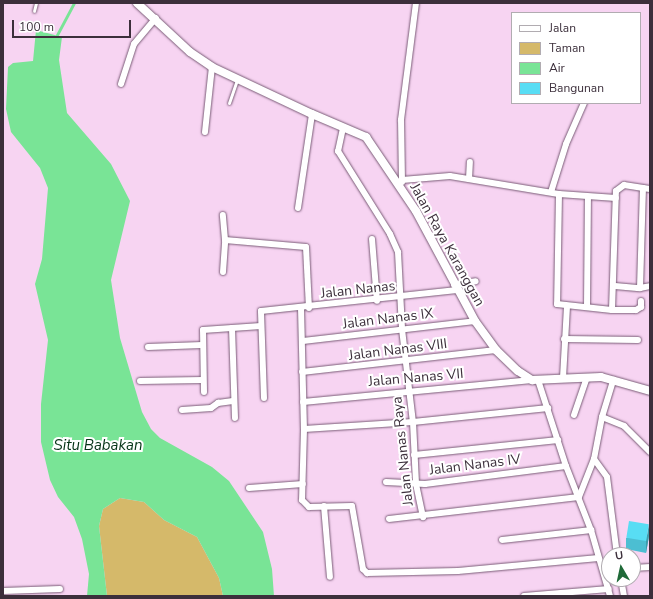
<!DOCTYPE html>
<style>
body{margin:0}
#map{position:relative;width:653px;height:599px;overflow:hidden;background:#f7d4f2;font-family:"Nunito Sans",sans-serif}
div>[style]{position:absolute}
.green>*{inset:0;background:#d5b96a}
.water>*{inset:0;background:#79e496}
.stream>*{height:2.5px;margin:-1.25px;padding:0 1.25px;transform-origin:1.25px;border-radius:1.25px;background:#79e496}
.roads{filter:drop-shadow(0 0 1px #7a5c77) drop-shadow(0 0 1px #7a5c77)}
.service>*{height:3px;margin:-1.5px;padding:0 1.5px;transform-origin:1.5px;border-radius:1.5px;background:#fff}
.minor>*{height:6px;margin:-3px;padding:0 3px;transform-origin:3px;border-radius:3px;background:#fff}
.tertiary>*{height:8px;margin:-4px;padding:0 4px;transform-origin:4px;border-radius:4px;background:#fff}
.wall>*{inset:0;background:#4cbed2}
.shaded-wall>*{inset:0;background:#3e9bab}
.building>*{inset:0;background:#58ddf4;transform-origin:0 0}
span{translate:-50% -50%;white-space:nowrap;text-align:center;line-height:1.15;-webkit-text-stroke:4px #fff;paint-order:stroke}
.street-label{font-size:14px;color:#3c2f3b}
.water-label{font-size:15px;color:#053316;font-style:italic}
.frame{position:absolute;inset:0;border:4px solid #3c2f3b;pointer-events:none}
.legend{position:absolute;left:511px;top:12px;width:130px;height:92px;box-sizing:border-box;background:#fff;border:1px solid #b1acb1;margin:0;padding:5px 7px;list-style:none;font-size:12px;color:#3c2f3b}
.legend li{display:flex;align-items:center;gap:8px;height:20px}
.legend b{width:20px;border:1px solid #b1acb1}
.north{position:absolute;left:601px;top:547px;width:40px;height:40px;box-sizing:border-box;background:#fff;border:1px solid #b1acb1;border-radius:50%;rotate:351deg;font-size:11px;font-weight:700;line-height:16px;text-align:center;color:#3c2f3b}
.north::after{content:'';display:block;margin:auto;width:14px;height:18px;background:#1f6a38;clip-path:polygon(50% 0,100% 100%,50% 72%,0 100%)}
.scale{position:absolute;left:12px;top:20px;width:119px;height:18px;box-sizing:border-box;border:2px solid #3c2f3b;border-top:0;padding-left:5px;font-size:12px;line-height:14px;white-space:nowrap;color:#3c2f3b;-webkit-text-stroke:3px #fff;paint-order:stroke}
</style>
<div id="map">
<div class="green">
<div style="clip-path:polygon(120px 498px,144px 502px,164px 520px,197px 537px,219px 578px,223px 596px,107px 596px,99px 526px,103px 509px)"></div>
</div>
<div class="water">
<div style="clip-path:polygon(36px 30px,62px 37px,59px 60px,67px 113px,111px 164px,130px 201px,111px 280px,120px 338px,142px 412px,151px 429px,160px 438px,212px 467px,229px 481px,263px 532px,272px 569px,274px 596px,223px 596px,219px 578px,197px 537px,164px 520px,144px 502px,120px 498px,103px 509px,99px 526px,107px 596px,87px 596px,89px 574px,82px 539px,74px 517px,58px 497px,50px 480px,41px 442px,41px 404px,48px 340px,35px 284px,42px 259px,48px 188px,40px 168px,11px 132px,6px 109px,8px 67px,13px 63px,33px 61px)"></div>
</div>
<div class="stream">
<div style="left:57px;top:35px;width:36px;rotate:-62deg"></div>
</div>
<div class="roads">
<div class="service">
<div style="left:34px;top:11px;width:8px;rotate:-76deg"></div>
<div style="left:229px;top:103px;width:24px;rotate:-71deg"></div>
</div>
<div class="minor">
<div style="left:121px;top:84px;width:42px;rotate:-72deg"></div>
<div style="left:134px;top:44px;width:34px;rotate:-50deg"></div>
<div style="left:343px;top:128px;width:24px;rotate:102deg"></div>
<div style="left:338px;top:151px;width:98px;rotate:57.9deg"></div>
<div style="left:390px;top:234px;width:20px;rotate:66deg"></div>
<div style="left:398px;top:252px;width:77px;rotate:87deg"></div>
<div style="left:402px;top:329px;width:94px;rotate:83.3deg"></div>
<div style="left:413px;top:422px;width:62px;rotate:87.2deg"></div>
<div style="left:416px;top:484px;width:34px;rotate:78deg"></div>
<div style="left:205px;top:132px;width:65px;rotate:-83.9deg"></div>
<div style="left:469px;top:179px;width:17px;rotate:-87deg"></div>
<div style="left:402px;top:180px;width:48px;rotate:-4.8deg"></div>
<div style="left:450px;top:176px;width:110px;rotate:9.4deg"></div>
<div style="left:559px;top:194px;width:57px;rotate:4deg"></div>
<div style="left:402px;top:182px;width:62px;rotate:-90.9deg"></div>
<div style="left:401px;top:120px;width:118px;rotate:-82.7deg"></div>
<div style="left:551px;top:192px;width:50px;rotate:-72.6deg"></div>
<div style="left:566px;top:144px;width:45px;rotate:-66.3deg"></div>
<div style="left:559px;top:194px;width:110px;rotate:91deg"></div>
<div style="left:557px;top:304px;width:55px;rotate:6.2deg"></div>
<div style="left:612px;top:310px;width:24px"></div>
<div style="left:636px;top:310px;width:6px;rotate:-31deg"></div>
<div style="left:641px;top:307px;width:6px;rotate:-90deg"></div>
<div style="left:298px;top:208px;width:95px;rotate:-81.5deg"></div>
<div style="left:372px;top:239px;width:62px;rotate:85.4deg"></div>
<div style="left:225px;top:240px;width:81px;rotate:4.9deg"></div>
<div style="left:306px;top:247px;width:61px;rotate:87.2deg"></div>
<div style="left:223px;top:272px;width:32px;rotate:-86deg"></div>
<div style="left:225px;top:240px;width:25px;rotate:-95deg"></div>
<div style="left:454px;top:285px;width:22px;rotate:-10deg"></div>
<div style="left:615px;top:286px;width:25px;rotate:5deg"></div>
<div style="left:640px;top:288px;width:10px;rotate:-11deg"></div>
<div style="left:640px;top:288px;width:100px;rotate:-88.3deg"></div>
<div style="left:587px;top:307px;width:110px;rotate:-89.5deg"></div>
<div style="left:301px;top:308px;width:121px;rotate:88.6deg"></div>
<div style="left:304px;top:429px;width:71px;rotate:91.6deg"></div>
<div style="left:302px;top:500px;width:10px;rotate:45deg"></div>
<div style="left:309px;top:507px;width:43px;rotate:-1.3deg"></div>
<div style="left:352px;top:506px;width:64px;rotate:80.1deg"></div>
<div style="left:363px;top:569px;width:6px;rotate:45deg"></div>
<div style="left:367px;top:573px;width:91px;rotate:-1.3deg"></div>
<div style="left:458px;top:571px;width:141px;rotate:-5.3deg"></div>
<div style="left:612px;top:310px;width:119px;rotate:-88.1deg"></div>
<div style="left:616px;top:191px;width:10px;rotate:-37deg"></div>
<div style="left:624px;top:185px;width:26px;rotate:9deg"></div>
<div style="left:232px;top:328px;width:90px;rotate:88.1deg"></div>
<div style="left:564px;top:339px;width:74px;rotate:0.8deg"></div>
<div style="left:303px;top:341px;width:173px;rotate:-6.6deg"></div>
<div style="left:148px;top:347px;width:54px;rotate:-2.1deg"></div>
<div style="left:302px;top:372px;width:195px;rotate:-6.5deg"></div>
<div style="left:563px;top:378px;width:72px;rotate:-86.8deg"></div>
<div style="left:538px;top:380px;width:90px;rotate:72deg"></div>
<div style="left:566px;top:466px;width:69px;rotate:68.7deg"></div>
<div style="left:591px;top:530px;width:69px;rotate:73.9deg"></div>
<div style="left:140px;top:381px;width:63px;rotate:-0.9deg"></div>
<div style="left:204px;top:392px;width:62px;rotate:-90.9deg"></div>
<div style="left:203px;top:330px;width:58px;rotate:-3.9deg"></div>
<div style="left:264px;top:398px;width:87px;rotate:-92deg"></div>
<div style="left:261px;top:311px;width:197px;rotate:-6.1deg"></div>
<div style="left:303px;top:402px;width:230px;rotate:-5.5deg"></div>
<div style="left:182px;top:410px;width:29px;rotate:-4deg"></div>
<div style="left:211px;top:408px;width:9px;rotate:-36deg"></div>
<div style="left:218px;top:403px;width:15px;rotate:-8deg"></div>
<div style="left:574px;top:415px;width:40px;rotate:-71.1deg"></div>
<div style="left:602px;top:417px;width:24px;rotate:22deg"></div>
<div style="left:624px;top:426px;width:37px;rotate:45deg"></div>
<div style="left:304px;top:429px;width:109px;rotate:-3.7deg"></div>
<div style="left:413px;top:422px;width:136px;rotate:-5.9deg"></div>
<div style="left:414px;top:455px;width:145px;rotate:-5.9deg"></div>
<div style="left:594px;top:459px;width:22px;rotate:54deg"></div>
<div style="left:607px;top:477px;width:79px;rotate:82.7deg"></div>
<div style="left:386px;top:482px;width:39px;rotate:3deg"></div>
<div style="left:425px;top:484px;width:142px;rotate:-7.3deg"></div>
<div style="left:249px;top:488px;width:54px;rotate:-4.2deg"></div>
<div style="left:324px;top:506px;width:71px;rotate:85.2deg"></div>
<div style="left:389px;top:519px;width:191px;rotate:-6.6deg"></div>
<div style="left:579px;top:497px;width:41px;rotate:-68.5deg"></div>
<div style="left:594px;top:459px;width:43px;rotate:-79.2deg"></div>
<div style="left:602px;top:417px;width:39px;rotate:-73deg"></div>
<div style="left:502px;top:540px;width:90px;rotate:-6.4deg"></div>
<div style="left:633px;top:568px;width:17px;rotate:-3deg"></div>
<div style="left:621px;top:579px;width:17px;rotate:80deg"></div>
<div style="left:3px;top:591px;width:57px;rotate:-2deg"></div>
<div style="left:524px;top:596px;width:85px;rotate:-4.7deg"></div>
</div>
<div class="tertiary">
<div style="left:137px;top:3px;width:72px;rotate:42.8deg"></div>
<div style="left:190px;top:52px;width:27px;rotate:34deg"></div>
<div style="left:212px;top:67px;width:110px;rotate:25.2deg"></div>
<div style="left:312px;top:114px;width:59px;rotate:23.1deg"></div>
<div style="left:366px;top:137px;width:89px;rotate:56deg"></div>
<div style="left:416px;top:211px;width:125px;rotate:61.8deg"></div>
<div style="left:475px;top:321px;width:36px;rotate:54deg"></div>
<div style="left:496px;top:350px;width:30px;rotate:44deg"></div>
<div style="left:518px;top:371px;width:17px;rotate:33deg"></div>
<div style="left:532px;top:380px;width:69px;rotate:-2.5deg"></div>
<div style="left:601px;top:377px;width:51px;rotate:15.9deg"></div>
</div>
</div>
<div class="wall">
<div style="clip-path:polygon(649px 536px,646px 553px,626px 549px,626px 538px)"></div>
</div>
<div class="shaded-wall">
<div style="clip-path:polygon(649px 524px,649px 536px,646px 553px,646px 541px)"></div>
</div>
<div class="building">
<div style="left:629px;top:521px;width:20px;height:17px;rotate:9deg"></div>
</div>
<div class="street-label">
<span style="left:447px;top:245px;rotate:61deg">Jalan Raya Karanggan</span>
<span style="left:358px;top:290px;rotate:-6deg">Jalan Nanas</span>
<span style="left:388px;top:319px;rotate:-7deg">Jalan Nanas IX</span>
<span style="left:398px;top:350px;rotate:-7deg">Jalan Nanas VIII</span>
<span style="left:416px;top:378px;rotate:-5deg">Jalan Nanas VII</span>
<span style="left:403px;top:451px;rotate:-96deg">Jalan Nanas Raya</span>
<span style="left:475px;top:465px;rotate:-7deg">Jalan Nanas IV</span>
</div>
<div class="water-label">
<span style="left:98px;top:446px">Situ Babakan</span>
</div>
<div class="frame"></div>
<ul class="legend">
<li><b style="height:5px;background:#fff"></b>Jalan</li>
<li><b style="height:11px;background:#d5b96a"></b>Taman</li>
<li><b style="height:11px;background:#79e496"></b>Air</li>
<li><b style="height:11px;background:#58ddf4"></b>Bangunan</li>
</ul>
<div class="north">U</div>
<div class="scale">100 m</div>
</div>
